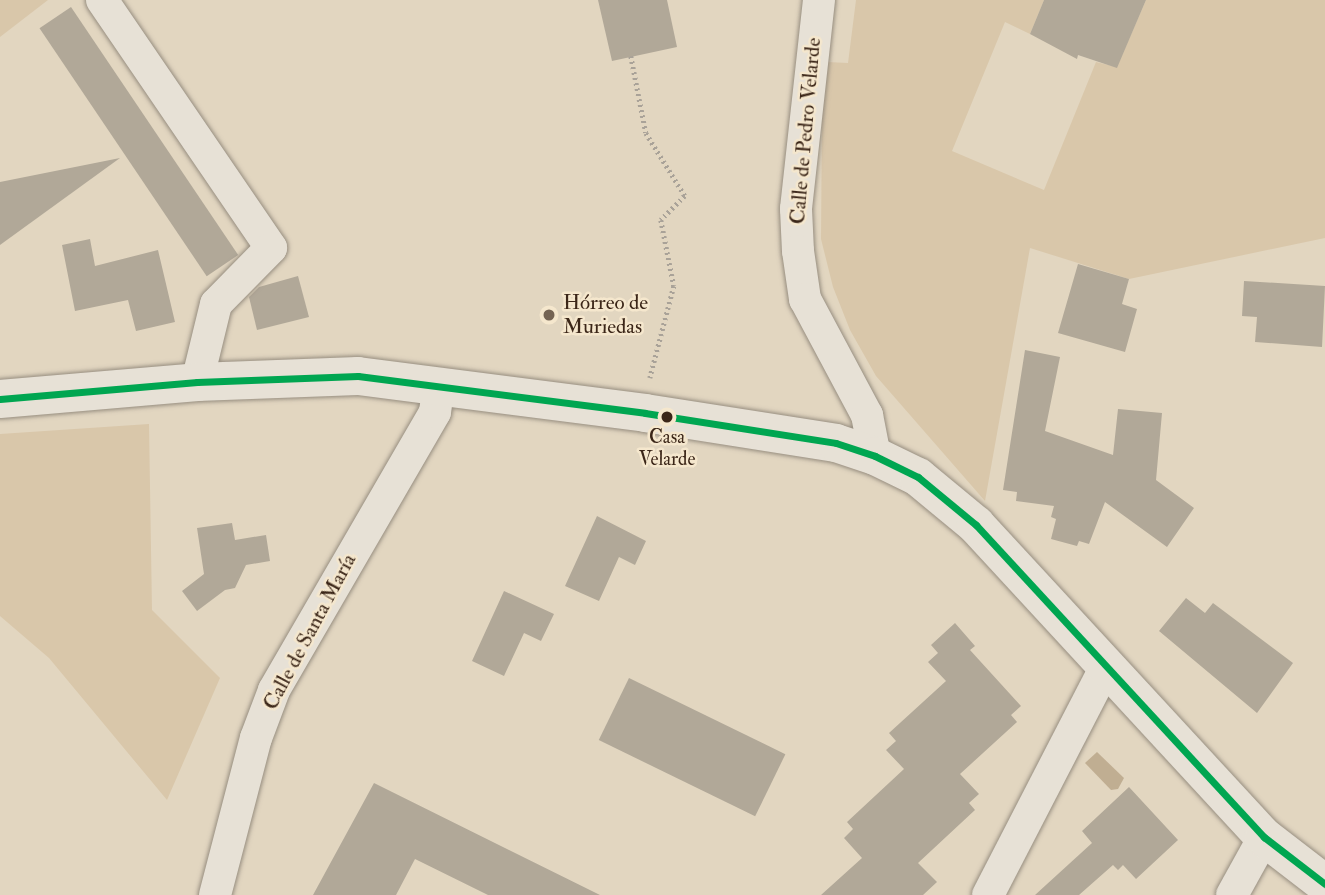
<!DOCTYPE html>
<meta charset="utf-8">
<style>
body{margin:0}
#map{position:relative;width:1325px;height:895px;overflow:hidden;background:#e2d6c0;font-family:"IM FELL Double Pica",serif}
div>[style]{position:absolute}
.green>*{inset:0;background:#d9c7aa}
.water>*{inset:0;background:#c0ae92}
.building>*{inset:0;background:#b1a898;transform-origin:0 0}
.path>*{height:4.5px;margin-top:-2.25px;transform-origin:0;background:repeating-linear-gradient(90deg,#a9a298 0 2px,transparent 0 5.5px)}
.roads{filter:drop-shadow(0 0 2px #978e80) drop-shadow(0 0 2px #978e80)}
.street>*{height:32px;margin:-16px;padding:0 16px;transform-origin:16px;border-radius:16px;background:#e7e1d6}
.secondary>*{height:38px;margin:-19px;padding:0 19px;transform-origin:19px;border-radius:19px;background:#e7e1d6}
.bus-1>*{height:7px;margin:-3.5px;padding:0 3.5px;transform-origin:3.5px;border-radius:3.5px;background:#00a651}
.dots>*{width:19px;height:19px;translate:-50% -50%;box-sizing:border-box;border:4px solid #f5e7cd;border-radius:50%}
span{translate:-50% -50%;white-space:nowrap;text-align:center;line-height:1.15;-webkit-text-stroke:5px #f5e7cd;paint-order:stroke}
.bus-label{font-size:19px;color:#3b2618}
.street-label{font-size:21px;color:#3b2618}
.poi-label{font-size:21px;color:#3b2618}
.left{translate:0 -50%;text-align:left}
</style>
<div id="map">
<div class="green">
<div style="clip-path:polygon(0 0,48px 0,0 37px)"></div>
<div style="clip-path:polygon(856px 0,1044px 0,1030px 34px,1005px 22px,952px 151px,1044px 190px,1096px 62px,1117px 67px,1146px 0,1325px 0,1325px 238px,1129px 279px,1030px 248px,985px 501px,876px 376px,850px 330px,833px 287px,821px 239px,822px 115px,827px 62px,848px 63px)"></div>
<div style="clip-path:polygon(149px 424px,152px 610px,220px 678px,167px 800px,49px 658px,0 616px,0 434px)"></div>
</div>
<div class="water">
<div style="clip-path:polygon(1097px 752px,1124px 778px,1118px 789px,1111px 790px,1085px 763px)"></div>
</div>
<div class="building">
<div style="clip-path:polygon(598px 0,667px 0,677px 47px,612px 61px)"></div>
<div style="clip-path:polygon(1044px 0,1146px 0,1117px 68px,1078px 55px,1077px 59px,1030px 34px)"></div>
<div style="left:71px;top:7px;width:299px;height:38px;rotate:56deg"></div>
<div style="clip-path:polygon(120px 158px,0 245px,0 182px)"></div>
<div style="clip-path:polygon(90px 239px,95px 266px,158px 250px,175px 322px,136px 331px,128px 300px,75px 311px,62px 245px)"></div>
<div style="clip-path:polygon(1078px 264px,1129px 279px,1122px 304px,1137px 309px,1125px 352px,1058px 333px)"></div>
<div style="clip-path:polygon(298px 276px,309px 317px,257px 330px,249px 297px,259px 287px)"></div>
<div style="clip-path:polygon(1244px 281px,1325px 286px,1322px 347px,1255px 342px,1257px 317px,1242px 316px)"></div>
<div style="clip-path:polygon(1025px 350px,1060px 357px,1045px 431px,1113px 455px,1118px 409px,1162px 413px,1156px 480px,1194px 508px,1167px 547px,1105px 502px,1089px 544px,1079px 541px,1077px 546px,1051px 539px,1056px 519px,1051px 517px,1054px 506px,1016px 501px,1017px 492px,1003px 490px)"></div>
<div style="clip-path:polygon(597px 516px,646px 541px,635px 565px,619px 557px,599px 601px,565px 586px)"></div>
<div style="clip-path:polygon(232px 523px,235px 540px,266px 535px,270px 561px,246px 565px,235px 588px,225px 590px,197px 611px,182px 591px,204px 574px,197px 528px)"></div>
<div style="clip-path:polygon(504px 591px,554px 614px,541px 641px,524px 633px,504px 676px,472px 661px)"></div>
<div style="clip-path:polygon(1186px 598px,1205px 613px,1213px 603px,1293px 663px,1257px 713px,1159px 631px)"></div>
<div style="clip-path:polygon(955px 623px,975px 646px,970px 650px,1021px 706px,1011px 715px,1017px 722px,960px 774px,979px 794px,969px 803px,975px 810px,918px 863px,937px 882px,923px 895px,821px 895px,862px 858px,844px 838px,853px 829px,847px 822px,904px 769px,886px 750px,896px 741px,889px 733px,946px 681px,928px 662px,938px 653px,931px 645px)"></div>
<div style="left:629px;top:678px;width:174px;height:69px;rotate:26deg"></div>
<div style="clip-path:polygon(374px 783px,600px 895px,488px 895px,415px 859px,396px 895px,313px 895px)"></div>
<div style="clip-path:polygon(1129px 787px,1178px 840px,1136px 879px,1123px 865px,1118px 870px,1113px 865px,1079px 895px,1035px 895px,1092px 843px,1082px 831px)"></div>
</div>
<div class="path">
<div style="left:631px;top:56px;width:78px;rotate:79deg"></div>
<div style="left:646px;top:133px;width:74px;rotate:58.2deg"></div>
<div style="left:685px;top:196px;width:34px;rotate:135deg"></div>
<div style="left:661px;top:220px;width:67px;rotate:78.9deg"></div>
<div style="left:674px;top:286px;width:95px;rotate:104.6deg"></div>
</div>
<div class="roads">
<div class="street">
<div style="left:102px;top:0;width:300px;rotate:55.7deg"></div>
<div style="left:271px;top:248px;width:78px;rotate:134.5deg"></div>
<div style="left:216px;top:304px;width:80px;rotate:103.7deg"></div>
<div style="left:819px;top:0;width:210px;rotate:96.3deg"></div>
<div style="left:796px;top:209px;width:42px;rotate:87.3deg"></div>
<div style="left:798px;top:251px;width:49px;rotate:81.7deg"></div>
<div style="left:805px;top:299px;width:132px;rotate:61.9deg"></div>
<div style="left:867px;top:415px;width:42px;rotate:79deg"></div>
<div style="left:215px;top:895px;width:162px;rotate:-75.4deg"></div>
<div style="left:256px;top:738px;width:51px;rotate:-69.4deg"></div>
<div style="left:274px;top:690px;width:321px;rotate:-59.9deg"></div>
<div style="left:435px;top:412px;width:28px;rotate:-82deg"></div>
<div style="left:988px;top:895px;width:255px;rotate:-62.7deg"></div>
<div style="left:1232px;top:895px;width:66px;rotate:-61.1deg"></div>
</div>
<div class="secondary">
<div style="left:0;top:399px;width:198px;rotate:-4.9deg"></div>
<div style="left:197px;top:382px;width:161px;rotate:-2.1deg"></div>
<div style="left:358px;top:376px;width:289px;rotate:7.3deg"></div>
<div style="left:645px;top:413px;width:193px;rotate:8.9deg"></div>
<div style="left:836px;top:443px;width:41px;rotate:18.4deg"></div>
<div style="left:875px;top:456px;width:48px;rotate:26deg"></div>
<div style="left:918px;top:477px;width:75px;rotate:39.6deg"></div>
<div style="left:976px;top:525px;width:425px;rotate:47.3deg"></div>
<div style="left:1264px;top:837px;width:77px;rotate:37.6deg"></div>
</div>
</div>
<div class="bus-1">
<div style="left:0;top:399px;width:198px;rotate:-4.9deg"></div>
<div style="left:197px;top:382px;width:161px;rotate:-2.1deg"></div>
<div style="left:358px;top:376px;width:289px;rotate:7.3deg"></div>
<div style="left:645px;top:413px;width:193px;rotate:8.9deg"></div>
<div style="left:836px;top:443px;width:41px;rotate:18.4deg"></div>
<div style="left:875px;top:456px;width:48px;rotate:26deg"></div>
<div style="left:918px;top:477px;width:75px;rotate:39.6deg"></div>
<div style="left:976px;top:525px;width:425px;rotate:47.3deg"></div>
<div style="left:1264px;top:837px;width:77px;rotate:37.6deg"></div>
</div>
<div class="dots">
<div style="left:549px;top:315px;background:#756453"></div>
<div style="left:667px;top:417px;background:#3b2618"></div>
</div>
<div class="bus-label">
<span style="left:667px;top:449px">Casa<br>Velarde</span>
</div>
<div class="street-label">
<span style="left:806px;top:131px;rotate:-85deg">Calle de Pedro Velarde</span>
<span style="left:310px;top:632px;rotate:-62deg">Calle de Santa María</span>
</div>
<div class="poi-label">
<span class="left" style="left:563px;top:315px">Hórreo de<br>Muriedas</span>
</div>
</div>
